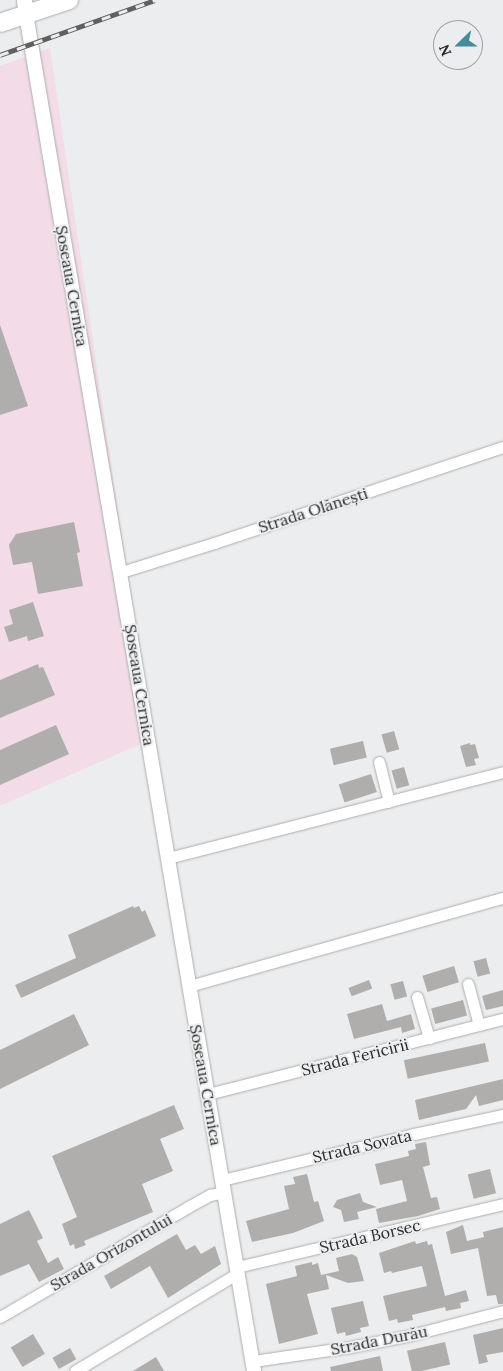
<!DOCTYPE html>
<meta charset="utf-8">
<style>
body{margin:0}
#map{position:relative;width:503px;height:1371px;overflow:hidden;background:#ecedee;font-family:Lora,serif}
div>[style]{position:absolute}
.industrial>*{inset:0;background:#f3dce7}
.building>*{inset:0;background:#afaead;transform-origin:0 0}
.roads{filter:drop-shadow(0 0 1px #acadae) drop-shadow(0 0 1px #acadae)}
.minor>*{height:11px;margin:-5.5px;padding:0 5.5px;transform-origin:5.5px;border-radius:5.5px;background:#fff}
.tertiary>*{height:14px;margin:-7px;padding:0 7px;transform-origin:7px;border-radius:7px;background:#fff}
.secondary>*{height:15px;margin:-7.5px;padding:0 7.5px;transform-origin:7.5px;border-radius:7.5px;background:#fff}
.primary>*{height:18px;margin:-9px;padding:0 9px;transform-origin:9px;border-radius:9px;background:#fff}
.rail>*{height:5px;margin-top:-2.5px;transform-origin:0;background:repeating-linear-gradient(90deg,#ecedee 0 9px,#606061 0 18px);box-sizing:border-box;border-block:1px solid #606061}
span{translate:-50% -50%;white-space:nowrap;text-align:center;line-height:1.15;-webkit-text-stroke:4px #ecedee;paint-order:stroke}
.street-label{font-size:16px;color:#2c2c2d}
.north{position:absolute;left:433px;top:20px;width:50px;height:50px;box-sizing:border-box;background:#ecedee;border:1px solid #9fa0a1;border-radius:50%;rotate:248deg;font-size:14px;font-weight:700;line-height:20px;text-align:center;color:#2c2c2d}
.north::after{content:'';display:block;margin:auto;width:18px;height:22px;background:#478a9a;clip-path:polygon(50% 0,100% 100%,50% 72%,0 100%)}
</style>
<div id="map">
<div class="industrial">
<div style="clip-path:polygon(50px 48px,125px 558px,154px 738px,0 806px,0 66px)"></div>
</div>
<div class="building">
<div style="clip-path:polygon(0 325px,28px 406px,0 415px)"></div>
<div style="clip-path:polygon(74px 522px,80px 552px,77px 553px,83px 586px,38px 594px,32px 562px,13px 565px,9px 545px,16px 534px)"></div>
<div style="clip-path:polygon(33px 602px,44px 636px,28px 641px,27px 636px,9px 642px,4px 627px,13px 624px,9px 610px)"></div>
<div style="clip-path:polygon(38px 664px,39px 668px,43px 667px,55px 695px,0 718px,0 680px)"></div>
<div style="clip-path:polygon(56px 725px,69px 754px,0 785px,0 750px)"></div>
<div style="left:394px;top:731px;width:19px;height:13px;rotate:74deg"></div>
<div style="left:363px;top:741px;width:17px;height:34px;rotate:77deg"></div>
<div style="clip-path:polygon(470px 743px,470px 745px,475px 744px,479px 758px,474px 759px,476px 765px,466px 767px,460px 746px)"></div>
<div style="left:404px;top:767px;width:19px;height:13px;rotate:74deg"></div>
<div style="left:371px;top:774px;width:19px;height:34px;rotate:72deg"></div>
<div style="clip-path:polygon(133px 906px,134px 908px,139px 906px,142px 912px,145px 910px,156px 936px,21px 998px,15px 985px,76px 958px,68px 935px)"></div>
<div style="left:486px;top:958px;width:16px;height:13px;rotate:75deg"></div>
<div style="left:454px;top:966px;width:17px;height:33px;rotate:73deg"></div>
<div style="left:369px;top:980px;width:9px;height:22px;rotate:69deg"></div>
<div style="left:403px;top:981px;width:16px;height:13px;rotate:75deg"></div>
<div style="clip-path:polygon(503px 990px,503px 1006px,486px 1010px,482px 996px)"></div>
<div style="left:463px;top:1000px;width:16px;height:33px;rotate:75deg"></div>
<div style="clip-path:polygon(382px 1004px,387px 1021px,411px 1014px,415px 1029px,402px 1033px,401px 1027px,354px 1039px,347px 1014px)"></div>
<div style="clip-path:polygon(74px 1014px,89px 1045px,0 1089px,0 1050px)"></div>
<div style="left:485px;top:1043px;width:19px;height:83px;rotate:78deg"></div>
<div style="clip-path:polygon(503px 1079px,503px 1100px,479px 1106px,476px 1095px,466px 1109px,419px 1120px,415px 1100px)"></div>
<div style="clip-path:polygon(174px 1105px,184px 1129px,160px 1139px,173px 1171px,142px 1184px,153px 1212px,84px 1241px,86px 1245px,75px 1249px,74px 1244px,70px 1246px,62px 1224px,77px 1217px,52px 1156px)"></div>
<div style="clip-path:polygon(426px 1142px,430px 1165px,423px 1167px,431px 1198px,437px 1197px,440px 1209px,418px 1216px,379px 1223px,376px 1209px,407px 1201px,402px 1180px,380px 1185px,375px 1164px,409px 1156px,408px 1151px,416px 1149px,415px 1144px)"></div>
<div style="left:490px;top:1169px;width:25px;height:23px;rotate:76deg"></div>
<div style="clip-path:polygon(307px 1174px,314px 1202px,318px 1201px,324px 1221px,293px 1233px,252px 1242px,246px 1221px,289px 1209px,284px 1186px,295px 1184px,293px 1177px)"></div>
<div style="clip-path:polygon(360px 1193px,363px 1202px,377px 1207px,357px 1212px,359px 1219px,344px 1222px,341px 1210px,333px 1207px,337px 1200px)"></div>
<div style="clip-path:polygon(29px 1210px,43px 1238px,37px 1241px,48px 1263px,58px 1257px,64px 1269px,39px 1282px,29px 1264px,0 1276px,0 1224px)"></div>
<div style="clip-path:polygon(463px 1225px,467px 1241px,484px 1237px,483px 1232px,503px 1227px,503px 1304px,498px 1304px,496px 1295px,487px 1296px,478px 1248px,451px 1254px,446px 1232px)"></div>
<div style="clip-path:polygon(177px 1234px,186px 1250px,195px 1245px,201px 1254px,215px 1246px,221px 1264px,168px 1298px,150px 1266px,111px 1289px,104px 1276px)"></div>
<div style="clip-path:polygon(415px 1241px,416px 1244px,427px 1241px,428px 1245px,432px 1244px,445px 1296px,466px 1290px,469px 1301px,460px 1303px,461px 1308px,446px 1311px,445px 1307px,412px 1315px,413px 1320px,398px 1323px,397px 1319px,389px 1321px,383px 1296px,427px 1286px,422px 1266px,392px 1273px,391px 1271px,384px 1273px,379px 1253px)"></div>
<div style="clip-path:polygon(352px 1254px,357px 1257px,364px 1281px,348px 1283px,326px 1275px,329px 1289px,307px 1294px,318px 1334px,279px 1344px,266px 1284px,297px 1276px,295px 1266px,312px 1262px,312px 1265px,318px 1263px,321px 1275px,339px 1271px,336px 1258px)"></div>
<div style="clip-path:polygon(363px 1301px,369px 1326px,360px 1328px,361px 1332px,346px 1336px,345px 1332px,337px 1334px,331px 1308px)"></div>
<div style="clip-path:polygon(503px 1328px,503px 1352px,486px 1355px,488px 1362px,479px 1364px,473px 1335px)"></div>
<div style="left:33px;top:1334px;width:23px;height:26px;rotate:59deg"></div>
<div style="left:445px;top:1342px;width:23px;height:39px;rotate:77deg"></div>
<div style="left:70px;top:1348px;width:13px;height:20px;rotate:61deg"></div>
<div style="clip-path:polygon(380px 1356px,383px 1371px,331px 1371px,330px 1367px)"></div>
<div style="clip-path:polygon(156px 1357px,164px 1371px,133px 1371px)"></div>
</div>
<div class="roads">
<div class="minor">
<div style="left:121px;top:572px;width:97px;rotate:-17.3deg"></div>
<div style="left:214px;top:543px;width:305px;rotate:-18.4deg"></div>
<div style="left:379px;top:762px;width:41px;rotate:76deg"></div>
<div style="left:168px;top:858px;width:346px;rotate:-14.4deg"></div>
<div style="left:468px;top:984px;width:42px;rotate:75deg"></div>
<div style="left:189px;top:986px;width:326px;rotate:-15.7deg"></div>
<div style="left:417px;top:997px;width:43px;rotate:73.7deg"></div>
<div style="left:208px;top:1094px;width:304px;rotate:-14.3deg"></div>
<div style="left:222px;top:1180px;width:197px;rotate:-13.5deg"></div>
<div style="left:414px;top:1134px;width:91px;rotate:-12.1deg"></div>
<div style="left:237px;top:1267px;width:273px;rotate:-13.3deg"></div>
<div style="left:0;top:1317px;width:218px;rotate:-30.3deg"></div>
<div style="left:188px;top:1207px;width:25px;rotate:-29deg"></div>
<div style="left:210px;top:1195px;width:14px;rotate:-12deg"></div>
<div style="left:253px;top:1361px;width:98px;rotate:-8.2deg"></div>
<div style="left:350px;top:1347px;width:62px;rotate:-11.1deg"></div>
<div style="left:411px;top:1335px;width:95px;rotate:-14.6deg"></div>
<div style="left:75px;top:1371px;width:190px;rotate:-31deg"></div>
</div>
<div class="tertiary">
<div style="left:26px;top:14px;width:1376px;rotate:80.46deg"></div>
</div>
<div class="secondary">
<div style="left:24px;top:0;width:14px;rotate:82deg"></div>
</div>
<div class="primary">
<div style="left:0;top:23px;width:73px;rotate:-18.4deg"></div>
</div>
</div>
<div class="rail">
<div style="left:0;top:55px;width:164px;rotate:-19.5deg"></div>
</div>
<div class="street-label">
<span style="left:72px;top:286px;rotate:80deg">Șoseaua Cernica</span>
<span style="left:313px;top:510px;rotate:-18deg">Strada Olănești</span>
<span style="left:140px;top:685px;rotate:81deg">Șoseaua Cernica</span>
<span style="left:355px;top:1057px;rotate:-14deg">Strada Fericirii</span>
<span style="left:206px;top:1085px;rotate:80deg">Șoseaua Cernica</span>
<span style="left:362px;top:1146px;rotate:-13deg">Strada Sovata</span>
<span style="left:370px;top:1236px;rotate:-13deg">Strada Borsec</span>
<span style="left:111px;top:1252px;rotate:-30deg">Strada Orizontului</span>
<span style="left:379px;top:1340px;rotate:-11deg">Strada Durău</span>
</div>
<div class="north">N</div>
</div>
